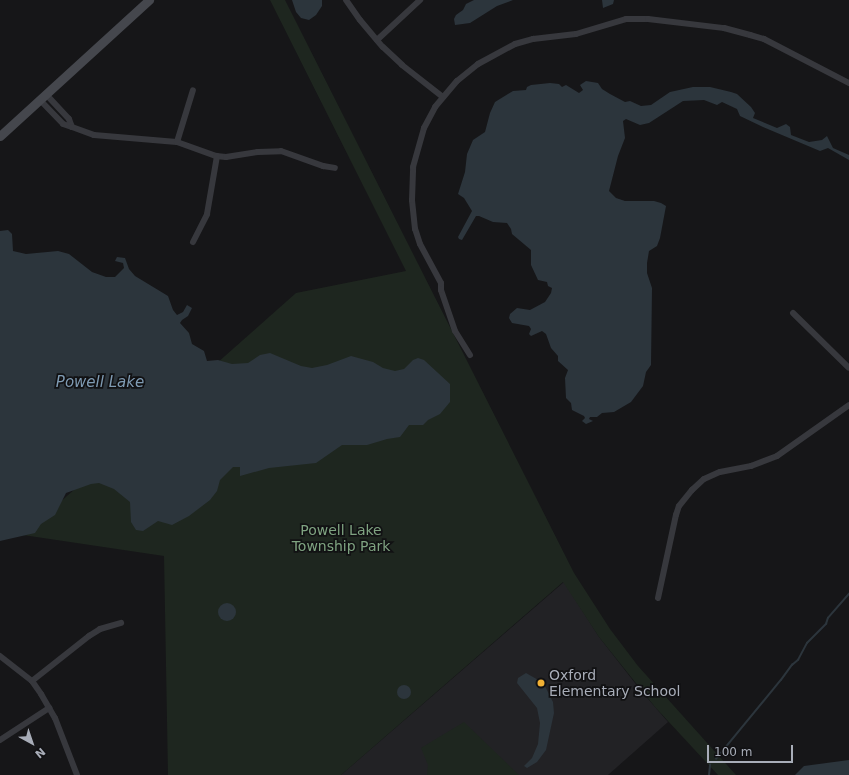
<!DOCTYPE html>
<style>
body{margin:0}
#map{position:relative;width:849px;height:775px;overflow:hidden;background:#161618;font-family:"DejaVu Sans",sans-serif}
div>[style]{position:absolute}
.built>*{inset:0;background:#222225}
.green>*{inset:0;background:#1e261f}
.water>*{inset:0;background:#2c353c}
.round{border-radius:50%}
.stream>*{height:1.5px;margin:-0.75px;padding:0 0.75px;transform-origin:0.75px;border-radius:0.75px;background:#2c353c}
.street>*{height:6px;margin:-3px;padding:0 3px;transform-origin:3px;border-radius:3px;background:#37383d}
.secondary>*{height:9px;margin:-4.5px;padding:0 4.5px;transform-origin:4.5px;border-radius:4.5px;background:#45474d}
.dots>*{width:11px;height:11px;translate:-50% -50%;box-sizing:border-box;border:2px solid #111113;border-radius:50%}
span{translate:-50% -50%;white-space:nowrap;text-align:center;line-height:1.15;-webkit-text-stroke:3.5px #111113;paint-order:stroke}
.park-label{font-size:14px;color:#7fa381}
.poi-label{font-size:14px;color:#a8adb8}
.left{translate:0 -50%;text-align:left}
.water-label{font-size:15px;color:#7f9bb3;font-style:italic}
.north{position:absolute;left:12px;top:723px;width:40px;height:40px;-webkit-text-stroke:3px #111113;paint-order:stroke;rotate:140deg;font-size:11px;font-weight:700;line-height:16px;text-align:center;color:#a8adb8}
.north::after{content:'';display:block;margin:auto;width:14px;height:18px;background:#a8adb8;clip-path:polygon(50% 0,100% 100%,50% 72%,0 100%)}
.scale{position:absolute;left:707px;top:745px;width:86px;height:18px;box-sizing:border-box;border:2px solid #a8adb8;border-top:0;padding-left:5px;font-size:12px;line-height:14px;white-space:nowrap;color:#a8adb8;-webkit-text-stroke:3px #111113;paint-order:stroke}
</style>
<div id="map">
<div class="built">
<div style="clip-path:polygon(564px 582px,599px 637px,642px 692px,668px 722px,608px 775px,341px 775px)"></div>
</div>
<div class="green">
<div style="clip-path:polygon(270px 0,285px 0,574px 573px,610px 629px,638px 666px,736px 775px,718px 775px,655px 707px,599px 637px,563px 582px,341px 775px,168px 775px,164px 556px,23px 535px,296px 293px,406px 271px)"></div>
<div style="clip-path:polygon(464px 722px,519px 775px,427px 775px,428px 765px,421px 748px)"></div>
</div>
<div class="water">
<div style="clip-path:polygon(292px 0,322px 0,322px 6px,316px 15px,309px 20px,301px 18px,296px 12px)"></div>
<div style="clip-path:polygon(474px 0,513px 0,497px 6px,470px 23px,455px 25px,454px 19px,456px 15px,463px 10px,466px 4px)"></div>
<div style="clip-path:polygon(602px 0,614px 0,613px 4px,603px 8px)"></div>
<div style="clip-path:polygon(586px 81px,598px 83px,602px 89px,610px 94px,625px 102px,630px 101px,641px 106px,651px 105px,670px 92px,693px 87px,710px 87px,731px 92px,737px 94px,751px 107px,755px 113px,753px 118px,777px 128px,786px 124px,790px 127px,791px 135px,809px 142px,822px 140px,827px 136px,833px 148px,849px 155px,849px 160px,828px 148px,820px 151px,763px 127px,740px 116px,737px 109px,722px 102px,717px 105px,704px 100px,683px 101px,649px 123px,640px 125px,626px 119px,623px 121px,625px 138px,618px 156px,609px 191px,616px 198px,625px 201px,654px 201px,661px 203px,666px 206px,660px 238px,657px 246px,649px 251px,647px 263px,647px 273px,652px 288px,651px 365px,646px 372px,643px 386px,631px 402px,614px 412px,602px 413px,597px 417px,590px 417px,589px 419px,593px 421px,586px 424px,582px 421px,585px 418px,584px 416px,572px 410px,571px 403px,566px 398px,565px 378px,568px 370px,558px 361px,558px 356px,551px 348px,546px 334px,542px 331px,531px 336px,529px 334px,531px 329px,529px 326px,512px 323px,509px 318px,510px 314px,517px 308px,530px 310px,545px 302px,551px 293px,552px 288px,548px 286px,547px 282px,538px 280px,531px 265px,531px 250px,512px 234px,511px 229px,507px 223px,493px 222px,479px 216px,476px 216px,462px 240px,459px 239px,458px 237px,472px 211px,464px 198px,458px 194px,465px 172px,467px 154px,473px 140px,485px 132px,490px 113px,495px 102px,513px 91px,526px 90px,527px 87px,531px 85px,550px 83px,559px 84px,562px 87px,566px 85px,579px 93px,583px 90px,580px 85px)"></div>
<div style="clip-path:polygon(8px 230px,12px 234px,13px 251px,26px 254px,58px 251px,69px 254px,92px 272px,106px 277px,115px 277px,124px 268px,123px 263px,115px 261px,117px 257px,125px 258px,129px 269px,135px 276px,168px 296px,173px 310px,177px 315px,183px 312px,187px 305px,192px 308px,188px 316px,182px 320px,180px 323px,189px 333px,192px 344px,204px 351px,207px 361px,218px 360px,232px 364px,248px 363px,260px 355px,270px 353px,301px 366px,312px 368px,327px 365px,351px 356px,373px 362px,383px 368px,395px 371px,404px 369px,413px 360px,418px 358px,424px 360px,450px 384px,450px 402px,440px 414px,428px 420px,423px 425px,409px 425px,400px 437px,387px 439px,367px 445px,342px 445px,316px 463px,269px 468px,240px 476px,240px 467px,233px 467px,220px 480px,217px 491px,210px 500px,189px 516px,172px 525px,158px 521px,143px 531px,136px 530px,131px 522px,130px 502px,114px 489px,99px 483px,91px 484px,66px 493px,55px 515px,41px 524px,35px 533px,0 541px,0 231px)"></div>
<div class="round" style="left:218px;top:603px;width:18px;height:18px"></div>
<div style="clip-path:polygon(526px 673px,540px 681px,546px 688px,553px 702px,554px 713px,546px 750px,537px 762px,527px 768px,524px 766px,532px 758px,538px 744px,540px 723px,537px 708px,517px 683px,518px 678px)"></div>
<div class="round" style="left:397px;top:685px;width:14px;height:14px"></div>
<div style="clip-path:polygon(849px 760px,849px 775px,795px 775px,804px 766px)"></div>
</div>
<div class="stream">
<div style="left:716px;top:759px;width:102px;rotate:-50.6deg"></div>
<div style="left:781px;top:680px;width:19px;rotate:-54deg"></div>
<div style="left:792px;top:665px;width:8px;rotate:-40deg"></div>
<div style="left:798px;top:660px;width:19px;rotate:-62deg"></div>
<div style="left:807px;top:643px;width:27px;rotate:-45deg"></div>
<div style="left:826px;top:624px;width:6px;rotate:-72deg"></div>
<div style="left:828px;top:618px;width:32px;rotate:-49deg"></div>
<div style="left:709px;top:775px;width:10px;rotate:-84deg"></div>
</div>
<div class="street">
<div style="left:346px;top:0;width:24px;rotate:55deg"></div>
<div style="left:360px;top:20px;width:35px;rotate:50deg"></div>
<div style="left:383px;top:47px;width:26px;rotate:43deg"></div>
<div style="left:402px;top:65px;width:52px;rotate:38deg"></div>
<div style="left:377px;top:40px;width:59px;rotate:-42.9deg"></div>
<div style="left:40px;top:100px;width:33px;rotate:46deg"></div>
<div style="left:63px;top:124px;width:9px;rotate:18deg"></div>
<div style="left:72px;top:127px;width:9px;rotate:-111deg"></div>
<div style="left:69px;top:119px;width:34px;rotate:-133deg"></div>
<div style="left:72px;top:127px;width:23px;rotate:20deg"></div>
<div style="left:94px;top:135px;width:83px;rotate:4.8deg"></div>
<div style="left:177px;top:142px;width:41px;rotate:19.7deg"></div>
<div style="left:216px;top:156px;width:10px;rotate:6deg"></div>
<div style="left:226px;top:157px;width:32px;rotate:-9deg"></div>
<div style="left:258px;top:152px;width:23px;rotate:-2deg"></div>
<div style="left:281px;top:151px;width:45px;rotate:19.7deg"></div>
<div style="left:323px;top:166px;width:12px;rotate:9deg"></div>
<div style="left:177px;top:142px;width:54px;rotate:-72.9deg"></div>
<div style="left:193px;top:242px;width:31px;rotate:-63deg"></div>
<div style="left:207px;top:214px;width:59px;rotate:-80.2deg"></div>
<div style="left:793px;top:313px;width:78px;rotate:44.5deg"></div>
<div style="left:470px;top:355px;width:28px;rotate:-122deg"></div>
<div style="left:455px;top:331px;width:43px;rotate:-108.9deg"></div>
<div style="left:441px;top:290px;width:7px;rotate:-90deg"></div>
<div style="left:441px;top:283px;width:44px;rotate:-118.3deg"></div>
<div style="left:420px;top:244px;width:16px;rotate:-108deg"></div>
<div style="left:415px;top:229px;width:29px;rotate:-96deg"></div>
<div style="left:412px;top:200px;width:33px;rotate:-88deg"></div>
<div style="left:413px;top:167px;width:41px;rotate:-74.2deg"></div>
<div style="left:424px;top:128px;width:24px;rotate:-62deg"></div>
<div style="left:435px;top:107px;width:34px;rotate:-50deg"></div>
<div style="left:457px;top:81px;width:27px;rotate:-39deg"></div>
<div style="left:478px;top:64px;width:42px;rotate:-28.4deg"></div>
<div style="left:515px;top:44px;width:19px;rotate:-16deg"></div>
<div style="left:533px;top:39px;width:43px;rotate:-6.6deg"></div>
<div style="left:576px;top:34px;width:52px;rotate:-16.7deg"></div>
<div style="left:626px;top:19px;width:22px"></div>
<div style="left:648px;top:19px;width:77px;rotate:6.8deg"></div>
<div style="left:724px;top:28px;width:27px;rotate:15deg"></div>
<div style="left:750px;top:35px;width:15px;rotate:16deg"></div>
<div style="left:764px;top:39px;width:96px;rotate:27.4deg"></div>
<div style="left:658px;top:598px;width:85px;rotate:-77.8deg"></div>
<div style="left:676px;top:515px;width:9px;rotate:-72deg"></div>
<div style="left:679px;top:506px;width:21px;rotate:-51deg"></div>
<div style="left:692px;top:490px;width:16px;rotate:-43deg"></div>
<div style="left:704px;top:479px;width:17px;rotate:-24deg"></div>
<div style="left:720px;top:472px;width:32px;rotate:-11deg"></div>
<div style="left:751px;top:466px;width:28px;rotate:-21deg"></div>
<div style="left:777px;top:456px;width:88px;rotate:-35.3deg"></div>
<div style="left:0;top:656px;width:41px;rotate:38deg"></div>
<div style="left:32px;top:681px;width:16px;rotate:55deg"></div>
<div style="left:41px;top:694px;width:28px;rotate:60deg"></div>
<div style="left:55px;top:718px;width:61px;rotate:68.9deg"></div>
<div style="left:32px;top:681px;width:73px;rotate:-38.3deg"></div>
<div style="left:89px;top:636px;width:13px;rotate:-32deg"></div>
<div style="left:100px;top:629px;width:22px;rotate:-16deg"></div>
<div style="left:0;top:740px;width:59px;rotate:-33.1deg"></div>
</div>
<div class="secondary">
<div style="left:0;top:136px;width:202px;rotate:-42.4deg"></div>
</div>
<div class="dots">
<div style="left:541px;top:683px;background:#f2b134"></div>
</div>
<div class="park-label">
<span style="left:341px;top:538px">Powell Lake<br>Township Park</span>
</div>
<div class="poi-label">
<span class="left" style="left:549px;top:683px">Oxford<br>Elementary School</span>
</div>
<div class="water-label">
<span style="left:100px;top:383px">Powell Lake</span>
</div>
<div class="north">N</div>
<div class="scale">100 m</div>
</div>
